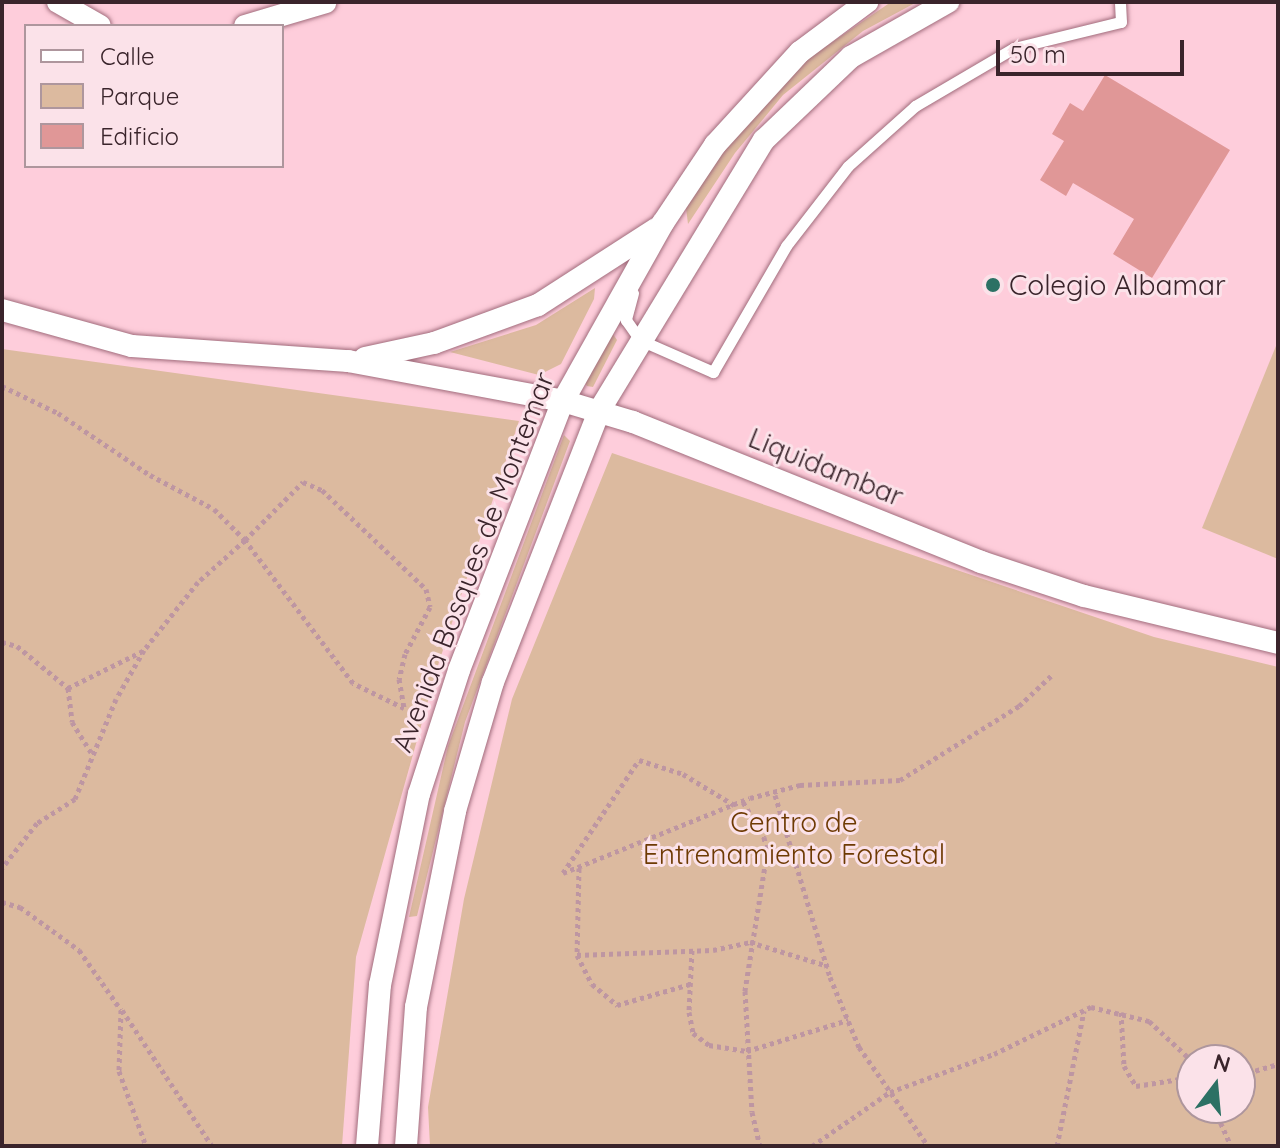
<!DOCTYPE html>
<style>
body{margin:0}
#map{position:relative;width:1280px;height:1148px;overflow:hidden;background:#fecddb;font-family:Quicksand,sans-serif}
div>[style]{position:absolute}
.green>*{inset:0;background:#dcba9f}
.building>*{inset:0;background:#e09797}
.path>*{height:5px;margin-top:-2.5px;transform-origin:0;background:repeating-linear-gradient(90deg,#be96a2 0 4px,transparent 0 8px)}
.roads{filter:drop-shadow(0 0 2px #a16c7c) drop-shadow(0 0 2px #a16c7c)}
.lane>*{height:11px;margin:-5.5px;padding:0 5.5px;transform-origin:5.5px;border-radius:5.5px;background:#fff}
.street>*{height:22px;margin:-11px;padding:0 11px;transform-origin:11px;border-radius:11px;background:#fff}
.dots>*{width:22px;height:22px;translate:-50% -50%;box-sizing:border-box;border:4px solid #fbe2e9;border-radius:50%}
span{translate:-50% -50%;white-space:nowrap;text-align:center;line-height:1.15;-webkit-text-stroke:6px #fbe2e9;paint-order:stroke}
.poi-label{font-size:28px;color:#3a242b}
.left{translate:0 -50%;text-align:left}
.street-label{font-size:28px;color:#3a242b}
.park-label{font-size:28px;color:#6e3a03}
.frame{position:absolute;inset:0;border:4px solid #3a242b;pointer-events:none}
.legend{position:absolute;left:24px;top:24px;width:260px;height:144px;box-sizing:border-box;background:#fbe2e9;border:2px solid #ae969d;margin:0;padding:10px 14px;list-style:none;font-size:24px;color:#3a242b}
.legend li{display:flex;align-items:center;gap:16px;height:40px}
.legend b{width:40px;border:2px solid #ae969d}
.north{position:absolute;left:1176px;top:1044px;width:80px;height:80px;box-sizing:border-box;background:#fbe2e9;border:2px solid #ae969d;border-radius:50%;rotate:16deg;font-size:22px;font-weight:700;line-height:32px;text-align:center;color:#3a242b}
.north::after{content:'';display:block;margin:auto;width:28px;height:36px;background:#2c7164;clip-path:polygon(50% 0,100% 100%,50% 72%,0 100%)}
.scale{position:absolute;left:996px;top:40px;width:188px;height:36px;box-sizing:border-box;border:4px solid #3a242b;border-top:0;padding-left:10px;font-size:24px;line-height:28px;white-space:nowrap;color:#3a242b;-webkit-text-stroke:6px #fbe2e9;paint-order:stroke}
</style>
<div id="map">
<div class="green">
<div style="clip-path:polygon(891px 2px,917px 2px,863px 31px,783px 95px,735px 153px,688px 224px,686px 208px,726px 147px,809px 58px)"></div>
<div style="clip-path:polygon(595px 288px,594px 299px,561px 364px,539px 375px,450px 352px,536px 325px)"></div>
<div style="clip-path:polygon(611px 331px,617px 340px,593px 387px,587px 386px,584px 381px)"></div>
<div style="clip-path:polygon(1278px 341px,1278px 559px,1202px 528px)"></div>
<div style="clip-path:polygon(2px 349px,519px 421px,439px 662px,356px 957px,342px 1146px,2px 1146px)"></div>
<div style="clip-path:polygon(564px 435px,570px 441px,465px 722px,417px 916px,409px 917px,448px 746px)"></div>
<div style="clip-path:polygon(evenodd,612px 453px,1154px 637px,1278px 667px,1278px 1146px,430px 1146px,428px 1107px,464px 899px,512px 699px,612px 453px,1240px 1060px,1240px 1108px,1192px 1108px,1192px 1060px,1240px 1060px)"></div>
</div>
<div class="building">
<div style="clip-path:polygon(1105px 75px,1230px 150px,1152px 278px,1113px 254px,1134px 219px,1073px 183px,1066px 196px,1040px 180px,1064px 141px,1052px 134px,1070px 103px,1083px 111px)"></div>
</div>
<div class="path">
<div style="left:2px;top:386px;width:62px;rotate:25.7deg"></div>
<div style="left:58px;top:413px;width:111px;rotate:34deg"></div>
<div style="left:150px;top:475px;width:72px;rotate:28deg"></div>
<div style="left:214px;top:509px;width:44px;rotate:45deg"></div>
<div style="left:245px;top:540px;width:63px;rotate:138.2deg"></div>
<div style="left:198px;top:582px;width:87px;rotate:128.5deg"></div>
<div style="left:144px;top:650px;width:56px;rotate:119.7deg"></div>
<div style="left:116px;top:699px;width:108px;rotate:112.3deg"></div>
<div style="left:75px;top:799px;width:45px;rotate:147.7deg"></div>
<div style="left:37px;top:823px;width:57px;rotate:127.9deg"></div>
<div style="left:303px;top:482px;width:21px;rotate:23deg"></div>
<div style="left:322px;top:490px;width:144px;rotate:43.6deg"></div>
<div style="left:426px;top:589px;width:18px;rotate:77deg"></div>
<div style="left:430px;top:607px;width:53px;rotate:118deg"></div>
<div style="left:405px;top:654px;width:26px;rotate:103deg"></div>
<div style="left:399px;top:679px;width:29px;rotate:80deg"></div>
<div style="left:404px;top:708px;width:57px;rotate:-153.9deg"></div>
<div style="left:353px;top:683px;width:179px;rotate:-127.1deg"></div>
<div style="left:245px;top:540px;width:82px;rotate:-45deg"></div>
<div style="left:2px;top:642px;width:16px;rotate:15deg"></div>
<div style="left:17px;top:646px;width:66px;rotate:39.5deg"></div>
<div style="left:68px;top:688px;width:84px;rotate:-26.3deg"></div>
<div style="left:68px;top:688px;width:34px;rotate:83deg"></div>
<div style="left:72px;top:722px;width:36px;rotate:58deg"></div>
<div style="left:775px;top:795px;width:190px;rotate:73.2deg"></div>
<div style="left:830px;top:977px;width:76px;rotate:67.5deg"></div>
<div style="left:859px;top:1047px;width:121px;rotate:55.1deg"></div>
<div style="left:743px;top:802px;width:41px;rotate:59deg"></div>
<div style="left:764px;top:837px;width:16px;rotate:79deg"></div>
<div style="left:767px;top:853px;width:140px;rotate:99.1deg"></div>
<div style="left:745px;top:991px;width:121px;rotate:86.7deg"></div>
<div style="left:752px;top:1112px;width:35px;rotate:77deg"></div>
<div style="left:579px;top:868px;width:87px;rotate:91.3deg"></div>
<div style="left:577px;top:955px;width:33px;rotate:63deg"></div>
<div style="left:592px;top:984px;width:33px;rotate:40deg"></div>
<div style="left:617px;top:1005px;width:76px;rotate:-16deg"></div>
<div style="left:563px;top:873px;width:201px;rotate:-21.9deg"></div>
<div style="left:750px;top:798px;width:52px;rotate:-14.6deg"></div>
<div style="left:800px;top:785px;width:100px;rotate:-2.9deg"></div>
<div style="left:900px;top:780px;width:140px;rotate:-31.9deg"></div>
<div style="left:1019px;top:706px;width:45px;rotate:-43.2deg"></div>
<div style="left:563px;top:873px;width:136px;rotate:-56.1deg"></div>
<div style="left:639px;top:760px;width:46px;rotate:17.7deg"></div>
<div style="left:683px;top:774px;width:60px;rotate:31.3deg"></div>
<div style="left:2px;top:902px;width:19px;rotate:16deg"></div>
<div style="left:20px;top:907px;width:73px;rotate:36.1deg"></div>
<div style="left:79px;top:950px;width:73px;rotate:55deg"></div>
<div style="left:121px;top:1010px;width:61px;rotate:91.9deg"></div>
<div style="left:119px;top:1071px;width:80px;rotate:70.2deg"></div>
<div style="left:692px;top:950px;width:62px;rotate:92.8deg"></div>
<div style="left:689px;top:1012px;width:21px;rotate:79deg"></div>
<div style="left:693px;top:1033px;width:20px;rotate:37deg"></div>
<div style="left:709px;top:1045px;width:38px;rotate:9deg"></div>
<div style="left:747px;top:1051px;width:106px;rotate:-17.1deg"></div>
<div style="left:577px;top:955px;width:136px;rotate:-2.1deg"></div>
<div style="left:713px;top:950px;width:38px;rotate:-12deg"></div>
<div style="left:750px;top:942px;width:82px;rotate:17.1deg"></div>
<div style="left:122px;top:1010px;width:163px;rotate:56.5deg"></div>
<div style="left:1121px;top:1012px;width:54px;rotate:86.8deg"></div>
<div style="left:1124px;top:1066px;width:23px;rotate:59deg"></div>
<div style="left:1136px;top:1086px;width:57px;rotate:-9.1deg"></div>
<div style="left:1240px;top:1075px;width:40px;rotate:-16deg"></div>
<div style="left:1214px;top:1108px;width:42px;rotate:65.9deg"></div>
<div style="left:812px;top:1146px;width:95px;rotate:-34.7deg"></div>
<div style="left:890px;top:1092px;width:111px;rotate:-20.1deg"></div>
<div style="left:994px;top:1054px;width:108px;rotate:-25.9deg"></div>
<div style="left:1091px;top:1007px;width:60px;rotate:13.6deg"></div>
<div style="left:1149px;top:1021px;width:59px;rotate:42.9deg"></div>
<div style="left:1057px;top:1146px;width:138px;rotate:-78.7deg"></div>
</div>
<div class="roads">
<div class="lane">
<div style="left:633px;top:293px;width:28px;rotate:105deg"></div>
<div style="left:626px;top:320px;width:24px;rotate:55deg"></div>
<div style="left:640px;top:340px;width:80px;rotate:23.7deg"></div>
<div style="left:713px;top:372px;width:146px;rotate:-59.9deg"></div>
<div style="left:786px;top:246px;width:101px;rotate:-52.2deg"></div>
<div style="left:848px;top:166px;width:90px;rotate:-41.8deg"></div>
<div style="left:915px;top:106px;width:115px;rotate:-30.4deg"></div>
<div style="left:1014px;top:48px;width:110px;rotate:-13.7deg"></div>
<div style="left:1121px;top:22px;width:20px;rotate:-93deg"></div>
</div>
<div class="street">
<div style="left:58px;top:2px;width:48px;rotate:29.7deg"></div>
<div style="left:245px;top:26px;width:84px;rotate:-16.5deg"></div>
<div style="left:2px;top:310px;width:135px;rotate:15.5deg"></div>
<div style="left:132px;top:346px;width:217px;rotate:4deg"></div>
<div style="left:348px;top:361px;width:219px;rotate:10.5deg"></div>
<div style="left:563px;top:401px;width:73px;rotate:16.7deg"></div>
<div style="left:633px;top:422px;width:375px;rotate:21.9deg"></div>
<div style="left:981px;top:562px;width:108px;rotate:18.3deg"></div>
<div style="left:1084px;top:596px;width:200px;rotate:13.6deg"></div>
<div style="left:365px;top:358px;width:71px;rotate:-12.3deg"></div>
<div style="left:434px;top:343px;width:111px;rotate:-20.1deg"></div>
<div style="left:538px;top:305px;width:140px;rotate:-32.8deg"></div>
<div style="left:367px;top:1146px;width:162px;rotate:-85.4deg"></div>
<div style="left:380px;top:985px;width:195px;rotate:-78.5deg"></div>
<div style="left:419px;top:794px;width:130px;rotate:-72.1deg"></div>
<div style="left:459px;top:670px;width:288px;rotate:-68.9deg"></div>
<div style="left:563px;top:401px;width:204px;rotate:-60.7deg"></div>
<div style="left:663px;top:223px;width:94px;rotate:-56.3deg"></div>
<div style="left:715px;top:145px;width:126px;rotate:-47.6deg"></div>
<div style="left:800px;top:52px;width:84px;rotate:-36.7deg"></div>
<div style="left:406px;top:1146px;width:139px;rotate:-85.9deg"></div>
<div style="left:416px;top:1007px;width:200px;rotate:-78.7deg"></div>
<div style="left:455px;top:811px;width:134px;rotate:-73.6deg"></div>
<div style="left:493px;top:682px;width:291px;rotate:-68.6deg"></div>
<div style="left:599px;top:411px;width:317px;rotate:-58.7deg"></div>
<div style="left:764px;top:140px;width:120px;rotate:-43.7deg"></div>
<div style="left:851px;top:57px;width:112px;rotate:-29.6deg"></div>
</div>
</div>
<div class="dots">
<div style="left:993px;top:285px;background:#2c7164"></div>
</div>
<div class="poi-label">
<span class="left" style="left:1009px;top:285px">Colegio Albamar</span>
</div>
<div class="street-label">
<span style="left:826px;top:467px;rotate:22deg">Liquidambar</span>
<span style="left:473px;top:562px;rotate:-69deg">Avenida Bosques de Montemar</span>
</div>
<div class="park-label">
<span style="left:794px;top:838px">Centro de<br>Entrenamiento Forestal</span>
</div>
<div class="frame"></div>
<ul class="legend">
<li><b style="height:10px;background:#fff"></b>Calle</li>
<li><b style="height:22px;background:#dcba9f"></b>Parque</li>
<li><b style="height:22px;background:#e09797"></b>Edificio</li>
</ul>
<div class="north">N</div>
<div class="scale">50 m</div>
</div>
